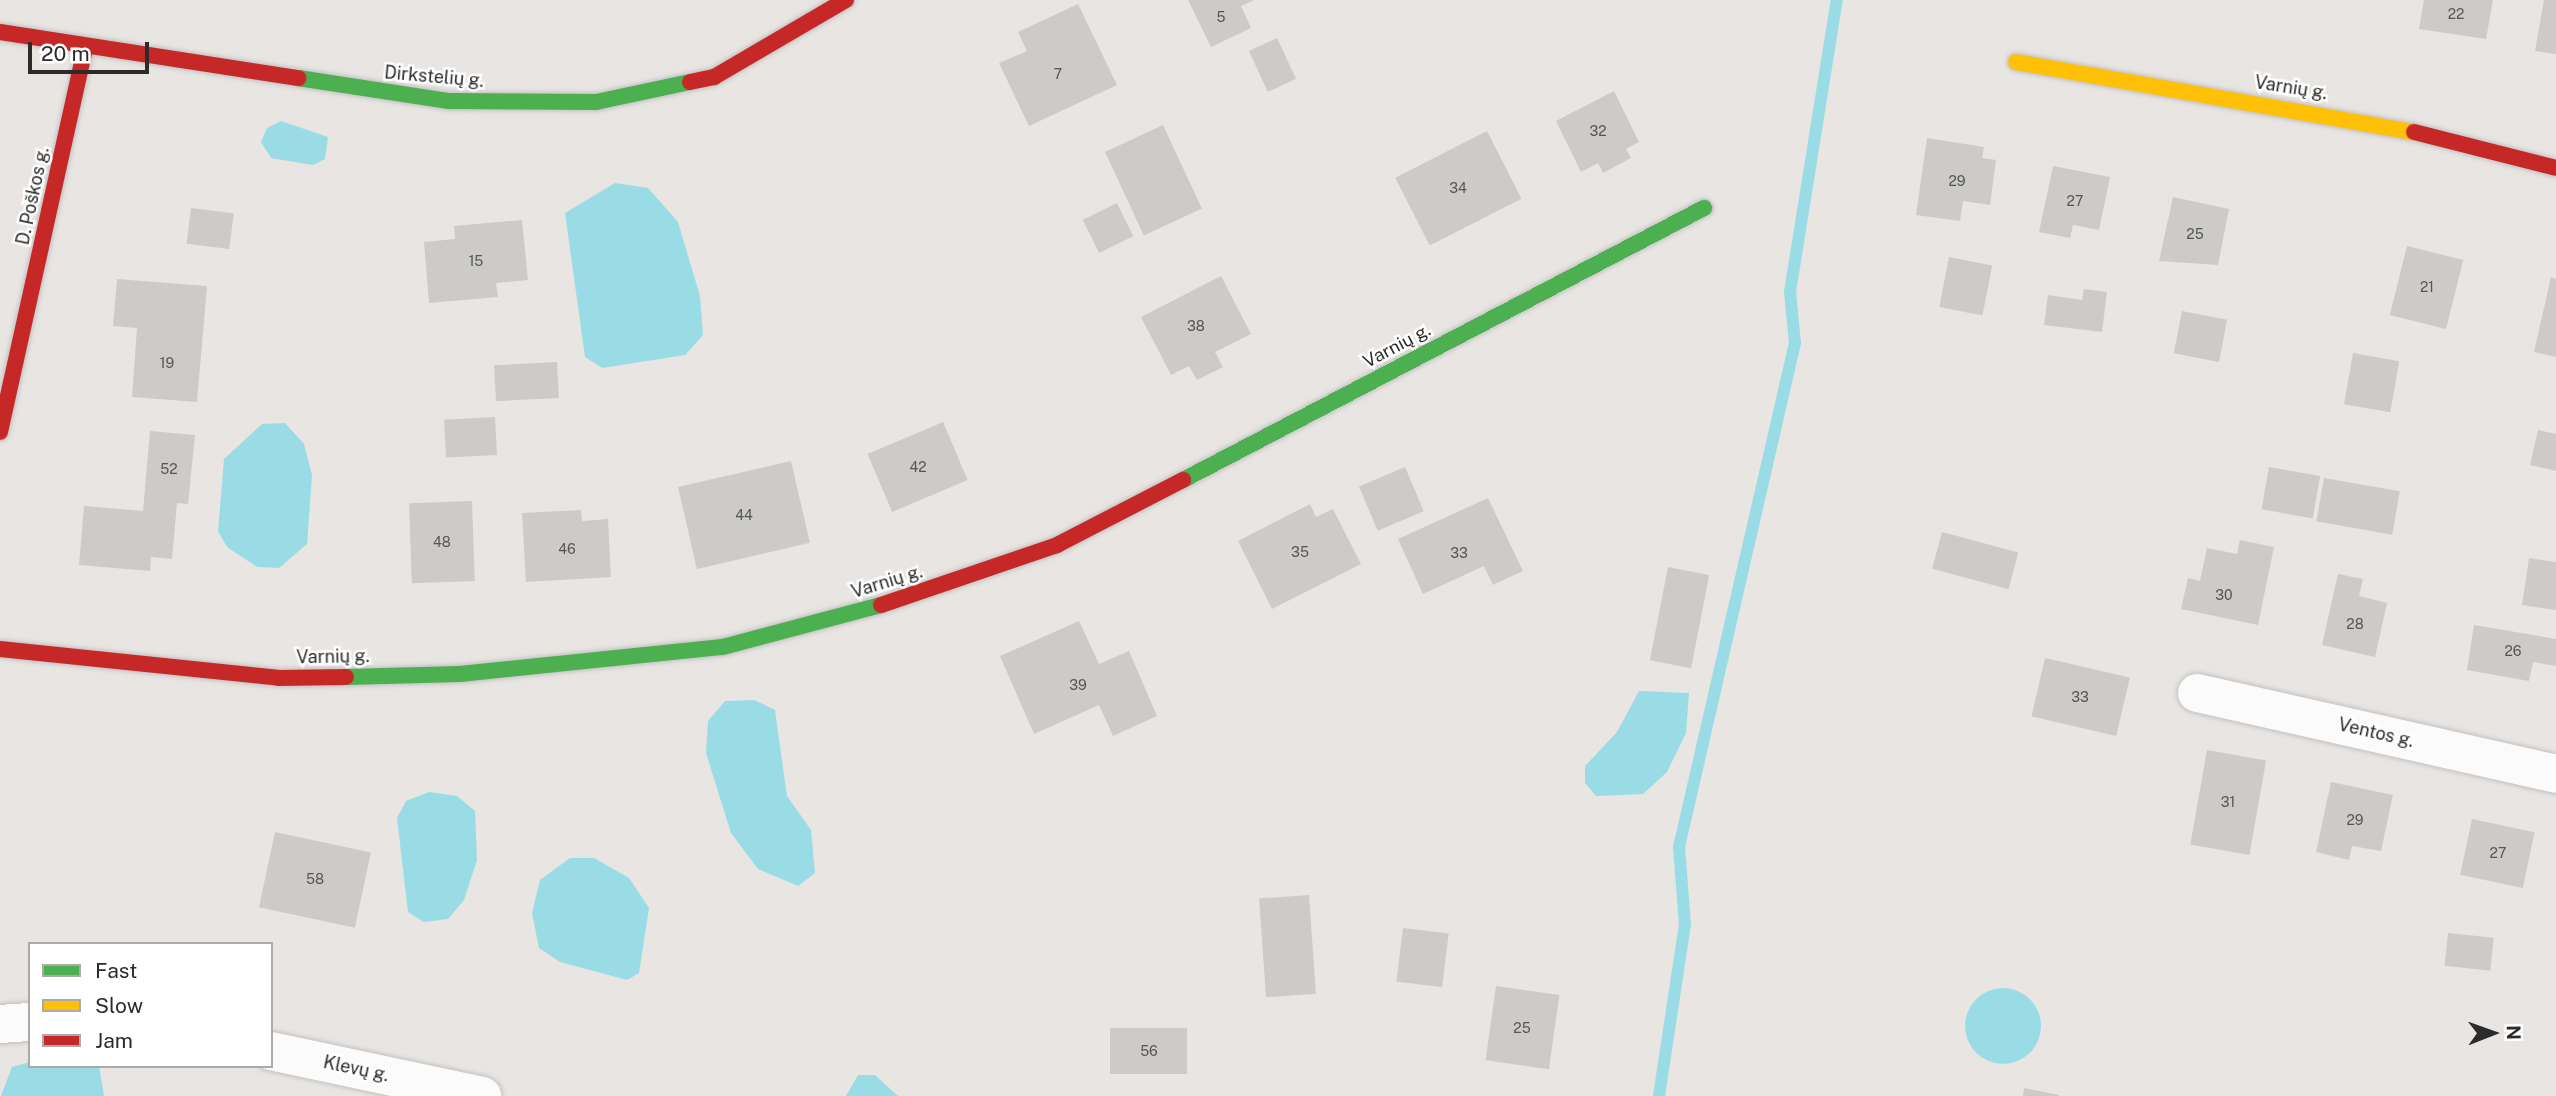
<!DOCTYPE html>
<meta charset="utf-8">
<style>
body{margin:0}
#map{position:relative;width:2556px;height:1096px;overflow:hidden;background:#e8e5e2;font-family:"Public Sans",sans-serif}
div>[style]{position:absolute}
.water>*{inset:0;background:#99dce6}
.round{border-radius:50%}
.stream>*{height:12px;margin:-6px;padding:0 6px;transform-origin:6px;border-radius:6px;background:#99dce6}
.building>*{inset:0;background:#cdcbc9;transform-origin:0 0}
.roads{filter:drop-shadow(0 0 2px #c2c2c2) drop-shadow(0 0 2px #c2c2c2)}
.street>*{height:38px;margin:-19px;padding:0 19px;transform-origin:19px;border-radius:19px;background:#fcfbfb}
.fast>*{height:16px;margin:-8px;padding:0 8px;transform-origin:8px;border-radius:8px;background:#4caf50}
.slow>*{height:16px;margin:-8px;padding:0 8px;transform-origin:8px;border-radius:8px;background:#ffc107}
.jam>*{height:16px;margin:-8px;padding:0 8px;transform-origin:8px;border-radius:8px;background:#c62828}
span{translate:-50% -50%;white-space:nowrap;text-align:center;line-height:1.15;-webkit-text-stroke:5px #fff;paint-order:stroke}
.number-label{font-size:14px;color:#555554}
.number-label span{-webkit-text-stroke-width:0}
.street-label{font-size:18px;color:#2b2b2b}
.legend{position:absolute;left:28px;top:942px;width:245px;height:126px;box-sizing:border-box;background:#fff;border:2px solid #aaa;margin:0;padding:9px 12px;list-style:none;font-size:21px;color:#2b2b2b}
.legend li{display:flex;align-items:center;gap:14px;height:35px}
.legend b{width:35px;border:2px solid #aaa}
.north{position:absolute;left:2458px;top:998px;width:70px;height:70px;-webkit-text-stroke:5px #fff;paint-order:stroke;rotate:89deg;font-size:19px;font-weight:700;line-height:28px;text-align:center;color:#2b2b2b}
.north::after{content:'';display:block;margin:auto;width:24px;height:32px;background:#2b2b2b;clip-path:polygon(50% 0,100% 100%,50% 72%,0 100%)}
.scale{position:absolute;left:28px;top:42px;width:121px;height:32px;box-sizing:border-box;border:4px solid #2b2b2b;border-top:0;padding-left:9px;font-size:21px;line-height:24px;white-space:nowrap;color:#2b2b2b;-webkit-text-stroke:5px #fff;paint-order:stroke}
</style>
<div id="map">
<div class="water">
<div style="clip-path:polygon(281px 121px,328px 137px,325px 159px,313px 165px,271px 158px,261px 142px,267px 128px)"></div>
<div style="clip-path:polygon(615px 183px,648px 188px,678px 222px,700px 296px,703px 335px,685px 355px,602px 368px,585px 357px,565px 213px)"></div>
<div style="clip-path:polygon(285px 423px,304px 444px,312px 475px,307px 544px,279px 568px,257px 567px,227px 547px,218px 531px,224px 459px,262px 424px)"></div>
<div style="clip-path:polygon(1639px 691px,1689px 693px,1686px 733px,1667px 772px,1643px 794px,1596px 796px,1585px 783px,1585px 766px,1617px 732px)"></div>
<div style="clip-path:polygon(754px 700px,775px 710px,787px 796px,811px 830px,815px 873px,798px 886px,758px 869px,731px 833px,706px 753px,708px 721px,725px 701px)"></div>
<div style="clip-path:polygon(429px 792px,457px 796px,475px 811px,477px 860px,464px 900px,448px 919px,424px 922px,408px 912px,397px 818px,406px 801px)"></div>
<div style="clip-path:polygon(570px 858px,594px 858px,629px 878px,649px 908px,639px 973px,627px 980px,560px 962px,539px 948px,532px 913px,540px 880px)"></div>
<div class="round" style="left:1965px;top:988px;width:76px;height:76px"></div>
<div style="clip-path:polygon(30px 1062px,99px 1066px,104px 1096px,1px 1096px,12px 1067px)"></div>
<div style="clip-path:polygon(858px 1075px,875px 1075px,898px 1096px,846px 1096px)"></div>
</div>
<div class="stream">
<div style="left:1659px;top:1096px;width:173px;rotate:-81.4deg"></div>
<div style="left:1685px;top:925px;width:78px;rotate:-94.4deg"></div>
<div style="left:1679px;top:847px;width:517px;rotate:-77.04deg"></div>
<div style="left:1795px;top:343px;width:51px;rotate:-95.6deg"></div>
<div style="left:1790px;top:292px;width:296px;rotate:-80.9deg"></div>
</div>
<div class="building">
<div style="clip-path:polygon(1188px 0,1254px 0,1241px 6px,1251px 28px,1211px 47px)"></div>
<div style="clip-path:polygon(2424px 0,2493px 0,2486px 39px,2419px 29px)"></div>
<div style="clip-path:polygon(2544px 0,2556px 0,2556px 54px,2535px 51px)"></div>
<div style="clip-path:polygon(1078px 4px,1117px 85px,1029px 126px,999px 63px,1027px 51px,1018px 32px)"></div>
<div style="left:1277px;top:38px;width:45px;height:31px;rotate:65deg"></div>
<div style="clip-path:polygon(1614px 91px,1639px 142px,1626px 149px,1631px 158px,1603px 173px,1598px 163px,1581px 172px,1556px 121px)"></div>
<div style="left:1163px;top:125px;width:92px;height:64px;rotate:65deg"></div>
<div style="left:1487px;top:131px;width:76px;height:103px;rotate:63deg"></div>
<div style="clip-path:polygon(1927px 138px,1984px 147px,1982px 158px,1996px 160px,1990px 205px,1963px 201px,1960px 221px,1916px 215px)"></div>
<div style="clip-path:polygon(2053px 166px,2110px 177px,2099px 230px,2073px 225px,2070px 238px,2039px 232px)"></div>
<div style="clip-path:polygon(2173px 197px,2229px 209px,2218px 265px,2159px 261px)"></div>
<div style="left:1117px;top:203px;width:37px;height:38px;rotate:64deg"></div>
<div style="left:191px;top:208px;width:43px;height:36px;rotate:7deg"></div>
<div style="clip-path:polygon(522px 220px,528px 280px,496px 283px,498px 297px,429px 303px,424px 242px,455px 239px,454px 226px)"></div>
<div style="left:2407px;top:246px;width:58px;height:71px;rotate:14deg"></div>
<div style="left:1949px;top:257px;width:44px;height:51px;rotate:11deg"></div>
<div style="clip-path:polygon(1221px 276px,1251px 334px,1215px 352px,1223px 367px,1197px 380px,1189px 366px,1171px 375px,1141px 317px)"></div>
<div style="clip-path:polygon(2551px 277px,2556px 279px,2556px 357px,2534px 352px)"></div>
<div style="clip-path:polygon(117px 279px,207px 286px,197px 402px,132px 397px,137px 328px,113px 326px)"></div>
<div style="clip-path:polygon(2084px 289px,2107px 292px,2102px 332px,2044px 325px,2048px 295px,2082px 300px)"></div>
<div style="left:2182px;top:311px;width:46px;height:43px;rotate:11deg"></div>
<div style="left:2353px;top:353px;width:47px;height:52px;rotate:10deg"></div>
<div style="left:557px;top:362px;width:36px;height:63px;rotate:87deg"></div>
<div style="left:495px;top:417px;width:38px;height:51px;rotate:87deg"></div>
<div style="left:943px;top:422px;width:63px;height:82px;rotate:67deg"></div>
<div style="clip-path:polygon(2538px 430px,2556px 434px,2556px 471px,2530px 465px)"></div>
<div style="clip-path:polygon(150px 431px,195px 435px,188px 504px,177px 503px,172px 559px,151px 557px,150px 571px,79px 565px,84px 506px,143px 511px)"></div>
<div style="left:791px;top:461px;width:84px;height:116px;rotate:77deg"></div>
<div style="left:1405px;top:467px;width:48px;height:50px;rotate:67deg"></div>
<div style="left:2269px;top:467px;width:52px;height:43px;rotate:10deg"></div>
<div style="left:2324px;top:478px;width:77px;height:44px;rotate:10deg"></div>
<div style="clip-path:polygon(1488px 498px,1523px 571px,1493px 585px,1484px 566px,1423px 594px,1398px 539px)"></div>
<div style="left:472px;top:501px;width:80px;height:63px;rotate:88deg"></div>
<div style="clip-path:polygon(1310px 504px,1316px 517px,1333px 509px,1361px 564px,1272px 609px,1238px 541px)"></div>
<div style="clip-path:polygon(581px 510px,582px 521px,608px 519px,611px 577px,526px 582px,522px 513px)"></div>
<div style="left:1942px;top:532px;width:79px;height:38px;rotate:15deg"></div>
<div style="clip-path:polygon(2240px 540px,2274px 547px,2258px 625px,2181px 609px,2188px 578px,2200px 581px,2207px 548px,2237px 554px)"></div>
<div style="clip-path:polygon(2529px 558px,2556px 562px,2556px 610px,2522px 605px)"></div>
<div style="left:1668px;top:567px;width:42px;height:95px;rotate:11deg"></div>
<div style="clip-path:polygon(2338px 574px,2363px 579px,2359px 596px,2387px 603px,2375px 657px,2322px 645px)"></div>
<div style="clip-path:polygon(1079px 621px,1099px 664px,1129px 651px,1157px 716px,1113px 736px,1099px 705px,1034px 734px,1000px 656px)"></div>
<div style="clip-path:polygon(2474px 625px,2556px 639px,2556px 666px,2533px 662px,2529px 681px,2467px 670px)"></div>
<div style="left:2045px;top:658px;width:87px;height:60px;rotate:13deg"></div>
<div style="left:2207px;top:750px;width:60px;height:96px;rotate:10deg"></div>
<div style="clip-path:polygon(2331px 782px,2393px 795px,2381px 851px,2352px 846px,2349px 860px,2316px 852px)"></div>
<div style="left:2472px;top:819px;width:64px;height:57px;rotate:12deg"></div>
<div style="left:275px;top:832px;width:98px;height:77px;rotate:12deg"></div>
<div style="left:1309px;top:895px;width:99px;height:50px;rotate:86deg"></div>
<div style="left:1403px;top:928px;width:46px;height:54px;rotate:7deg"></div>
<div style="left:2448px;top:933px;width:46px;height:33px;rotate:6deg"></div>
<div style="left:1496px;top:986px;width:64px;height:75px;rotate:8deg"></div>
<div style="left:1110px;top:1028px;width:77px;height:46px"></div>
<div style="clip-path:polygon(2024px 1088px,2059px 1095px,2059px 1096px,2023px 1096px)"></div>
</div>
<div class="roads">
<div class="street">
<div style="left:2197px;top:693px;width:368px;rotate:12.7deg"></div>
<div style="left:0;top:1024px;width:30px;rotate:-4deg"></div>
<div style="left:271px;top:1051px;width:216px;rotate:12deg"></div>
</div>
<div class="fast">
<div style="left:298px;top:78px;width:153px;rotate:8.7deg"></div>
<div style="left:449px;top:101px;width:147px;rotate:0.4deg"></div>
<div style="left:596px;top:102px;width:96px;rotate:-12deg"></div>
<div style="left:1183px;top:480px;width:588px;rotate:-27.57deg"></div>
<div style="left:346px;top:677px;width:114px;rotate:-1.5deg"></div>
<div style="left:460px;top:674px;width:264px;rotate:-5.9deg"></div>
<div style="left:723px;top:647px;width:163px;rotate:-14.9deg"></div>
</div>
<div class="slow">
<div style="left:2016px;top:62px;width:404px;rotate:10deg"></div>
</div>
<div class="jam">
<div style="left:0;top:32px;width:302px;rotate:8.8deg"></div>
<div style="left:690px;top:82px;width:25px;rotate:-12deg"></div>
<div style="left:714px;top:77px;width:153px;rotate:-30.3deg"></div>
<div style="left:2414px;top:132px;width:146px;rotate:14.2deg"></div>
<div style="left:0;top:432px;width:391px;rotate:-77.5deg"></div>
<div style="left:881px;top:605px;width:186px;rotate:-18.8deg"></div>
<div style="left:1057px;top:545px;width:142px;rotate:-27.3deg"></div>
<div style="left:0;top:649px;width:281px;rotate:5.9deg"></div>
<div style="left:279px;top:678px;width:67px;rotate:-0.9deg"></div>
</div>
</div>
<div class="number-label">
<span style="left:2456px;top:14px">22</span>
<span style="left:1221px;top:17px">5</span>
<span style="left:1058px;top:74px">7</span>
<span style="left:1598px;top:131px">32</span>
<span style="left:1957px;top:181px">29</span>
<span style="left:1458px;top:188px">34</span>
<span style="left:2075px;top:201px">27</span>
<span style="left:2195px;top:234px">25</span>
<span style="left:476px;top:261px">15</span>
<span style="left:2427px;top:287px">21</span>
<span style="left:1196px;top:326px">38</span>
<span style="left:167px;top:363px">19</span>
<span style="left:918px;top:467px">42</span>
<span style="left:169px;top:469px">52</span>
<span style="left:744px;top:515px">44</span>
<span style="left:442px;top:542px">48</span>
<span style="left:567px;top:549px">46</span>
<span style="left:1300px;top:552px">35</span>
<span style="left:1459px;top:553px">33</span>
<span style="left:2224px;top:595px">30</span>
<span style="left:2355px;top:624px">28</span>
<span style="left:2513px;top:651px">26</span>
<span style="left:1078px;top:685px">39</span>
<span style="left:2080px;top:697px">33</span>
<span style="left:2228px;top:802px">31</span>
<span style="left:2355px;top:820px">29</span>
<span style="left:2498px;top:853px">27</span>
<span style="left:315px;top:879px">58</span>
<span style="left:1522px;top:1028px">25</span>
<span style="left:1149px;top:1051px">56</span>
</div>
<div class="street-label">
<span style="left:434px;top:77px;rotate:5deg">Dirkstelių g.</span>
<span style="left:2291px;top:88px;rotate:9deg">Varnių g.</span>
<span style="left:33px;top:196px;rotate:-78deg">D. Poškos g.</span>
<span style="left:1397px;top:346px;rotate:-28deg">Varnių g.</span>
<span style="left:887px;top:582px;rotate:-17deg">Varnių g.</span>
<span style="left:333px;top:657px;rotate:-1deg">Varnių g.</span>
<span style="left:2376px;top:733px;rotate:13deg">Ventos g.</span>
<span style="left:356px;top:1069px;rotate:12deg">Klevų g.</span>
</div>
<ul class="legend">
<li><b style="height:9px;background:#4caf50"></b>Fast</li>
<li><b style="height:9px;background:#ffc107"></b>Slow</li>
<li><b style="height:9px;background:#c62828"></b>Jam</li>
</ul>
<div class="north">N</div>
<div class="scale">20 m</div>
</div>
